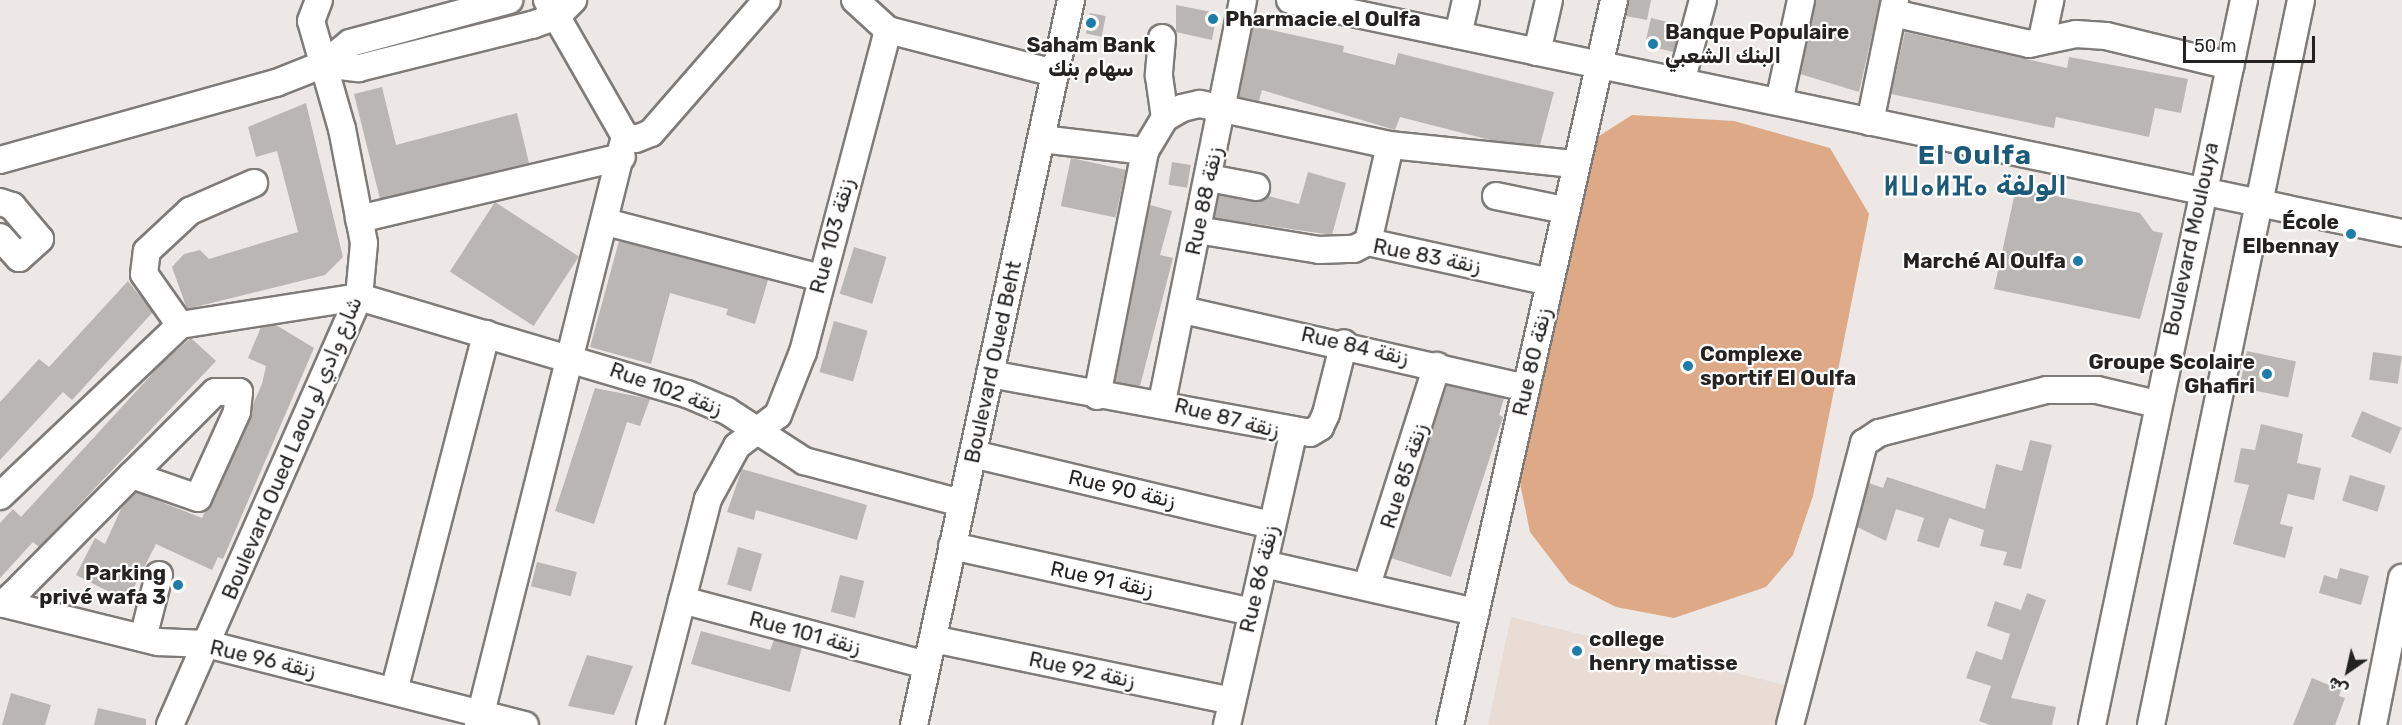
<!DOCTYPE html>
<meta charset="utf-8">
<style>
body{margin:0}
#map{position:relative;width:2402px;height:725px;overflow:hidden;background:#ede8e5;font-family:Rubik,Cairo,"Noto Sans Tifinagh",sans-serif}
div>[style]{position:absolute}
[style*='--x']{left:calc(var(--x)*1px);top:calc(var(--y)*1px);width:calc(var(--w)*1px);rotate:calc(var(--a)*1deg)}
.built>*{inset:0;background:#e8dcd4}
.green>*{inset:0;background:#dea986}
.building>*{inset:0;background:#bab6b3;transform-origin:0 0}
.roads{filter:drop-shadow(2px 0 #7f7b78) drop-shadow(-2px 0 #7f7b78) drop-shadow(0 2px #7f7b78) drop-shadow(0 -2px #7f7b78)}
.minor>*{height:26px;margin:-13px;padding:0 13px;transform-origin:13px;border-radius:13px;background:#fff}
.dots>*{width:16px;height:16px;translate:-50% -50%;box-sizing:border-box;border:3px solid #fff;border-radius:50%}
span{translate:-50% -50%;white-space:nowrap;text-align:center;line-height:1.15;-webkit-text-stroke:4.5px #fff;paint-order:stroke}
.poi-label{font-size:21px;color:#252322;font-weight:700}
.left{translate:0 -50%;text-align:left}
.right{translate:-100% -50%;text-align:right}
.street-label{font-size:21px;color:#252322}
.district-label{font-size:27px;color:#1c5a79;font-weight:700;letter-spacing:1.5px}
.north{position:absolute;left:2318px;top:641px;width:60px;height:60px;-webkit-text-stroke:4px #fff;paint-order:stroke;rotate:214deg;font-size:16px;font-weight:700;line-height:24px;text-align:center;color:#252322}
.north::after{content:'';display:block;margin:auto;width:21px;height:27px;background:#252322;clip-path:polygon(50% 0,100% 100%,50% 72%,0 100%)}
.scale{position:absolute;left:2183px;top:36px;width:132px;height:27px;box-sizing:border-box;border:3px solid #252322;border-top:0;padding-left:8px;font-size:18px;line-height:21px;white-space:nowrap;color:#252322;-webkit-text-stroke:4px #fff;paint-order:stroke}
</style>
<div id="map">
<div class="built">
<div style="clip-path:polygon(1511px 617px,1789px 686px,1778px 725px,1488px 725px)"></div>
</div>
<div class="green">
<div style="clip-path:polygon(1632px 115px,1734px 121px,1830px 148px,1869px 214px,1813px 496px,1793px 555px,1766px 587px,1674px 618px,1616px 607px,1569px 583px,1530px 532px,1519px 478px,1576px 164px,1596px 138px)"></div>
</div>
<div class="building">
<div style="clip-path:polygon(1629px 0,1651px 0,1647px 20px,1626px 16px)"></div>
<div style="clip-path:polygon(1816px 0,1880px 0,1859px 92px,1800px 74px)"></div>
<div style="clip-path:polygon(1176px 5px,1217px 13px,1212px 40px,1176px 32px)"></div>
<div style="left:1090px;top:13px;width:16px;height:21px;rotate:11deg"></div>
<div style="left:1651px;top:18px;width:31px;height:28px;rotate:13deg"></div>
<div style="clip-path:polygon(1253px 26px,1344px 46px,1343px 52px,1395px 65px,1398px 53px,1554px 92px,1540px 145px,1494px 141px,1400px 117px,1395px 130px,1262px 90px,1259px 101px,1239px 97px)"></div>
<div style="clip-path:polygon(1905px 32px,2067px 68px,2069px 57px,2188px 79px,2181px 113px,2155px 108px,2149px 137px,2056px 117px,2054px 128px,1891px 94px)"></div>
<div style="clip-path:polygon(382px 87px,396px 145px,517px 113px,529px 163px,380px 199px,354px 94px)"></div>
<div style="clip-path:polygon(306px 103px,343px 257px,325px 275px,187px 309px,172px 267px,184px 254px,200px 250px,209px 259px,298px 232px,277px 151px,256px 157px,248px 127px)"></div>
<div style="left:1071px;top:158px;width:56px;height:49px;rotate:12deg"></div>
<div style="left:1172px;top:162px;width:19px;height:23px;rotate:9deg"></div>
<div style="clip-path:polygon(1308px 172px,1346px 183px,1332px 235px,1214px 218px,1219px 195px,1254px 202px,1268px 196px,1299px 204px)"></div>
<div style="clip-path:polygon(2016px 188px,2140px 213px,2153px 231px,2163px 233px,2140px 319px,1994px 289px)"></div>
<div style="left:495px;top:202px;width:100px;height:83px;rotate:33deg"></div>
<div style="clip-path:polygon(1150px 205px,1172px 211px,1160px 255px,1173px 258px,1140px 386px,1115px 382px)"></div>
<div style="clip-path:polygon(619px 241px,768px 280px,755px 324px,726px 315px,728px 309px,670px 293px,651px 364px,590px 347px)"></div>
<div style="left:854px;top:247px;width:34px;height:49px;rotate:17deg"></div>
<div style="clip-path:polygon(128px 281px,153px 312px,72px 400px,63px 392px,0 460px,0 402px,39px 359px,49px 367px)"></div>
<div style="left:834px;top:321px;width:35px;height:53px;rotate:16deg"></div>
<div style="clip-path:polygon(276px 325px,314px 348px,223px 559px,218px 557px,212px 570px,156px 544px,127px 601px,76px 575px,95px 538px,105px 544px,122px 507px,136px 492px,202px 518px,262px 384px,266px 366px,248px 358px,261px 327px)"></div>
<div style="clip-path:polygon(191px 338px,216px 361px,39px 547px,33px 542px,0 578px,0 523px,13px 509px,21px 517px,163px 362px)"></div>
<div style="left:2247px;top:351px;width:50px;height:37px;rotate:12deg"></div>
<div style="left:2373px;top:352px;width:29px;height:28px;rotate:8deg"></div>
<div style="clip-path:polygon(1447px 385px,1504px 398px,1499px 415px,1503px 417px,1451px 577px,1391px 558px)"></div>
<div style="clip-path:polygon(595px 388px,650px 399px,640px 426px,627px 422px,594px 524px,555px 511px)"></div>
<div style="left:2362px;top:411px;width:43px;height:28px;rotate:23deg"></div>
<div style="clip-path:polygon(2261px 424px,2303px 434px,2297px 463px,2321px 468px,2314px 500px,2288px 494px,2280px 524px,2293px 527px,2285px 558px,2233px 544px,2249px 485px,2234px 482px,2241px 448px,2255px 450px)"></div>
<div style="clip-path:polygon(2030px 440px,2052px 445px,2021px 569px,2003px 565px,2007px 552px,1980px 546px,1984px 530px,1949px 518px,1939px 548px,1917px 541px,1924px 518px,1896px 509px,1886px 541px,1857px 527px,1869px 483px,1883px 488px,1887px 477px,1985px 509px,1996px 464px,2022px 471px)"></div>
<div style="clip-path:polygon(742px 469px,867px 505px,857px 540px,756px 510px,754px 520px,727px 512px)"></div>
<div style="left:2350px;top:475px;width:37px;height:27px;rotate:17deg"></div>
<div style="left:738px;top:547px;width:25px;height:39px;rotate:16deg"></div>
<div style="left:537px;top:562px;width:41px;height:25px;rotate:14deg"></div>
<div style="clip-path:polygon(2340px 568px,2369px 576px,2361px 605px,2319px 593px,2324px 575px,2337px 579px)"></div>
<div style="left:840px;top:575px;width:25px;height:38px;rotate:14deg"></div>
<div style="clip-path:polygon(2027px 593px,2046px 600px,2011px 698px,2056px 707px,2052px 725px,1990px 725px,1979px 721px,1991px 686px,1966px 678px,1976px 651px,2002px 660px,2010px 634px,1987px 626px,1995px 601px,2021px 610px)"></div>
<div style="clip-path:polygon(701px 631px,770px 650px,774px 640px,802px 647px,790px 692px,691px 664px)"></div>
<div style="clip-path:polygon(587px 655px,633px 666px,614px 715px,568px 706px)"></div>
<div style="clip-path:polygon(2312px 678px,2341px 690px,2339px 696px,2345px 698px,2335px 725px,2293px 725px)"></div>
<div style="clip-path:polygon(11px 693px,51px 705px,45px 725px,2px 725px)"></div>
<div style="clip-path:polygon(98px 708px,146px 719px,146px 725px,94px 725px)"></div>
</div>
<div class="roads">
<div class="minor">
<div style="--x:547;--y:0;--w:157;--a:60.2"></div>
<div style="--x:625;--y:136;--w:11;--a:15"></div>
<div style="--x:636;--y:139;--w:16;--a:-22"></div>
<div style="--x:651;--y:133;--w:176;--a:-48.9"></div>
<div style="--x:855;--y:0;--w:45;--a:42.3"></div>
<div style="--x:888;--y:30;--w:171;--a:14.5"></div>
<div style="--x:1290;--y:0;--w:1136;--a:11.83"></div>
<div style="--x:1893;--y:13;--w:139;--a:12.8"></div>
<div style="--x:2029;--y:44;--w:48;--a:-12"></div>
<div style="--x:2076;--y:34;--w:30;--a:4"></div>
<div style="--x:2106;--y:36;--w:128;--a:13.6"></div>
<div style="--x:1458;--y:35;--w:36;--a:-77"></div>
<div style="--x:1162;--y:38;--w:38;--a:95"></div>
<div style="--x:1159;--y:76;--w:42;--a:81.9"></div>
<div style="--x:2042;--y:39;--w:40;--a:-78"></div>
<div style="--x:1537;--y:52;--w:53;--a:-77"></div>
<div style="--x:324;--y:64;--w:35;--a:7"></div>
<div style="--x:359;--y:68;--w:178;--a:-14"></div>
<div style="--x:532;--y:25;--w:27;--a:-20"></div>
<div style="--x:557;--y:16;--w:23;--a:-45"></div>
<div style="--x:1681;--y:82;--w:85;--a:-75"></div>
<div style="--x:1779;--y:102;--w:104;--a:-77.8"></div>
<div style="--x:1870;--y:122;--w:125;--a:-78.4"></div>
<div style="--x:1041;--y:139;--w:105;--a:6.6"></div>
<div style="--x:0;--y:160;--w:287;--a:-15.6"></div>
<div style="--x:276;--y:83;--w:52;--a:-21.6"></div>
<div style="--x:324;--y:64;--w:33;--a:-39"></div>
<div style="--x:350;--y:43;--w:165;--a:-15.1"></div>
<div style="--x:1209;--y:178;--w:48;--a:10.8"></div>
<div style="--x:1496;--y:196;--w:69;--a:11.6"></div>
<div style="--x:0;--y:202;--w:13;--a:18"></div>
<div style="--x:12;--y:206;--w:43;--a:49.7"></div>
<div style="--x:40;--y:239;--w:28;--a:138"></div>
<div style="--x:19;--y:258;--w:28;--a:-132"></div>
<div style="--x:359;--y:219;--w:270;--a:-13.3"></div>
<div style="--x:606;--y:222;--w:222;--a:14.6"></div>
<div style="--x:1197;--y:230;--w:124;--a:9.3"></div>
<div style="--x:1319;--y:250;--w:35;--a:-2"></div>
<div style="--x:1354;--y:249;--w:16;--a:-27"></div>
<div style="--x:1368;--y:242;--w:186;--a:12.4"></div>
<div style="--x:1368;--y:242;--w:99;--a:-77.2"></div>
<div style="--x:1183;--y:310;--w:352;--a:12.8"></div>
<div style="--x:180;--y:325;--w:62;--a:-125.2"></div>
<div style="--x:144;--y:274;--w:23;--a:-83"></div>
<div style="--x:147;--y:251;--w:59;--a:-42.9"></div>
<div style="--x:190;--y:211;--w:70;--a:-23.6"></div>
<div style="--x:990;--y:374;--w:325;--a:10.4"></div>
<div style="--x:1310;--y:433;--w:12;--a:-31"></div>
<div style="--x:1320;--y:427;--w:14;--a:-65"></div>
<div style="--x:1326;--y:414;--w:73;--a:-75.8"></div>
<div style="--x:1097;--y:396;--w:250;--a:-78.9"></div>
<div style="--x:1145;--y:151;--w:39;--a:-59"></div>
<div style="--x:1165;--y:118;--w:20;--a:-30"></div>
<div style="--x:1182;--y:108;--w:18;--a:-13"></div>
<div style="--x:1200;--y:104;--w:194;--a:12.2"></div>
<div style="--x:1390;--y:145;--w:186;--a:5.9"></div>
<div style="--x:1162;--y:402;--w:410;--a:-78.6"></div>
<div style="--x:973;--y:454;--w:307;--a:13.4"></div>
<div style="--x:0;--y:496;--w:248;--a:-43.5"></div>
<div style="--x:180;--y:325;--w:181;--a:-8.9"></div>
<div style="--x:359;--y:297;--w:342;--a:16.5"></div>
<div style="--x:687;--y:394;--w:43;--a:23"></div>
<div style="--x:727;--y:411;--w:92;--a:33"></div>
<div style="--x:804;--y:461;--w:163;--a:15"></div>
<div style="--x:952;--y:546;--w:306;--a:12.4"></div>
<div style="--x:1264;--y:564;--w:217;--a:12.8"></div>
<div style="--x:1367;--y:585;--w:230;--a:-72.3"></div>
<div style="--x:682;--y:600;--w:253;--a:14.9"></div>
<div style="--x:0;--y:603;--w:163;--a:13.9"></div>
<div style="--x:158;--y:642;--w:49;--a:2.3"></div>
<div style="--x:207;--y:644;--w:328;--a:14.3"></div>
<div style="--x:3;--y:604;--w:25;--a:-43"></div>
<div style="--x:21;--y:587;--w:158;--a:-45.3"></div>
<div style="--x:132;--y:475;--w:117;--a:-45"></div>
<div style="--x:215;--y:392;--w:24;--a:0"></div>
<div style="--x:239;--y:392;--w:20;--a:96"></div>
<div style="--x:237;--y:412;--w:94;--a:114.4"></div>
<div style="--x:198;--y:498;--w:70;--a:-160.8"></div>
<div style="--x:143;--y:638;--w:65;--a:-75.7"></div>
<div style="--x:933;--y:639;--w:305;--a:11.7"></div>
<div style="--x:394;--y:691;--w:369;--a:-75.5"></div>
<div style="--x:170;--y:725;--w:468;--a:-66.2"></div>
<div style="--x:359;--y:297;--w:54;--a:-84.7"></div>
<div style="--x:364;--y:243;--w:116;--a:-100.9"></div>
<div style="--x:342;--y:129;--w:112;--a:-106"></div>
<div style="--x:311;--y:21;--w:22;--a:-69"></div>
<div style="--x:478;--y:725;--w:607;--a:-75.99"></div>
<div style="--x:650;--y:725;--w:233;--a:-75.6"></div>
<div style="--x:708;--y:499;--w:60;--a:-61.3"></div>
<div style="--x:737;--y:446;--w:51;--a:-37.1"></div>
<div style="--x:778;--y:415;--w:68;--a:-68.4"></div>
<div style="--x:803;--y:352;--w:333;--a:-75.2"></div>
<div style="--x:914;--y:725;--w:742;--a:-77.78"></div>
<div style="--x:1227;--y:725;--w:298;--a:-77.2"></div>
<div style="--x:1450;--y:725;--w:743;--a:-77.25"></div>
<div style="--x:1790;--y:725;--w:292;--a:-75.3"></div>
<div style="--x:1864;--y:443;--w:18;--a:-34"></div>
<div style="--x:1879;--y:433;--w:173;--a:-14.4"></div>
<div style="--x:2047;--y:390;--w:50;--a:0"></div>
<div style="--x:2097;--y:390;--w:62;--a:13.1"></div>
<div style="--x:2092;--y:725;--w:741;--a:-78.16"></div>
<div style="--x:2151;--y:725;--w:740;--a:-78.31"></div>
<div style="--x:2373;--y:725;--w:150;--a:-78.8"></div>
</div>
</div>
<div class="dots">
<div style="left:1213px;top:19px;background:#1d7ca9"></div>
<div style="left:1091px;top:23px;background:#1d7ca9"></div>
<div style="left:1653px;top:44px;background:#1d7ca9"></div>
<div style="left:2351px;top:234px;background:#1d7ca9"></div>
<div style="left:2078px;top:261px;background:#1d7ca9"></div>
<div style="left:1688px;top:366px;background:#1d7ca9"></div>
<div style="left:2267px;top:374px;background:#1d7ca9"></div>
<div style="left:178px;top:585px;background:#1d7ca9"></div>
<div style="left:1577px;top:651px;background:#1d7ca9"></div>
</div>
<div class="poi-label">
<span class="left" style="left:1225px;top:19px">Pharmacie el Oulfa</span>
<span class="left" style="left:1665px;top:44px">Banque Populaire<br>البنك الشعبي</span>
<span style="left:1091px;top:57px">Saham Bank<br>سهام بنك</span>
<span class="right" style="left:2339px;top:234px">École<br>Elbennay</span>
<span class="right" style="left:2066px;top:261px">Marché Al Oulfa</span>
<span class="left" style="left:1700px;top:366px">Complexe<br>sportif El Oulfa</span>
<span class="right" style="left:2255px;top:374px">Groupe Scolaire<br>Ghafiri</span>
<span class="right" style="left:166px;top:585px">Parking<br>privé wafa 3</span>
<span class="left" style="left:1589px;top:651px">college<br>henry matisse</span>
</div>
<div class="street-label">
<span style="left:1204px;top:201px;rotate:-78deg">Rue 88 زنقة</span>
<span style="left:832px;top:236px;rotate:-75deg">Rue 103 زنقة</span>
<span style="left:2191px;top:239px;rotate:-78deg">Boulevard Moulouya</span>
<span style="left:1427px;top:256px;rotate:11deg">Rue 83 زنقة</span>
<span style="left:1355px;top:346px;rotate:13deg">Rue 84 زنقة</span>
<span style="left:993px;top:362px;rotate:-78deg">Boulevard Oued Beht</span>
<span style="left:1532px;top:362px;rotate:-77deg">Rue 80 زنقة</span>
<span style="left:666px;top:389px;rotate:20deg">Rue 102 زنقة</span>
<span style="left:1227px;top:418px;rotate:14deg">Rue 87 زنقة</span>
<span style="left:292px;top:448px;rotate:-67deg">Boulevard Oued Laou شارع وادي لو</span>
<span style="left:1404px;top:476px;rotate:-72deg">Rue 85 زنقة</span>
<span style="left:1122px;top:489px;rotate:13deg">Rue 90 زنقة</span>
<span style="left:1102px;top:579px;rotate:12deg">Rue 91 زنقة</span>
<span style="left:1259px;top:579px;rotate:-77deg">Rue 86 زنقة</span>
<span style="left:805px;top:633px;rotate:15deg">Rue 101 زنقة</span>
<span style="left:263px;top:659px;rotate:13deg">Rue 96 زنقة</span>
<span style="left:1082px;top:670px;rotate:12deg">Rue 92 زنقة</span>
</div>
<div class="district-label">
<span style="left:1975px;top:171px">El Oulfa<br>ⵍⵡⴰⵍⴼⴰ الولفة</span>
</div>
<div class="north">ش</div>
<div class="scale">50 m</div>
</div>
